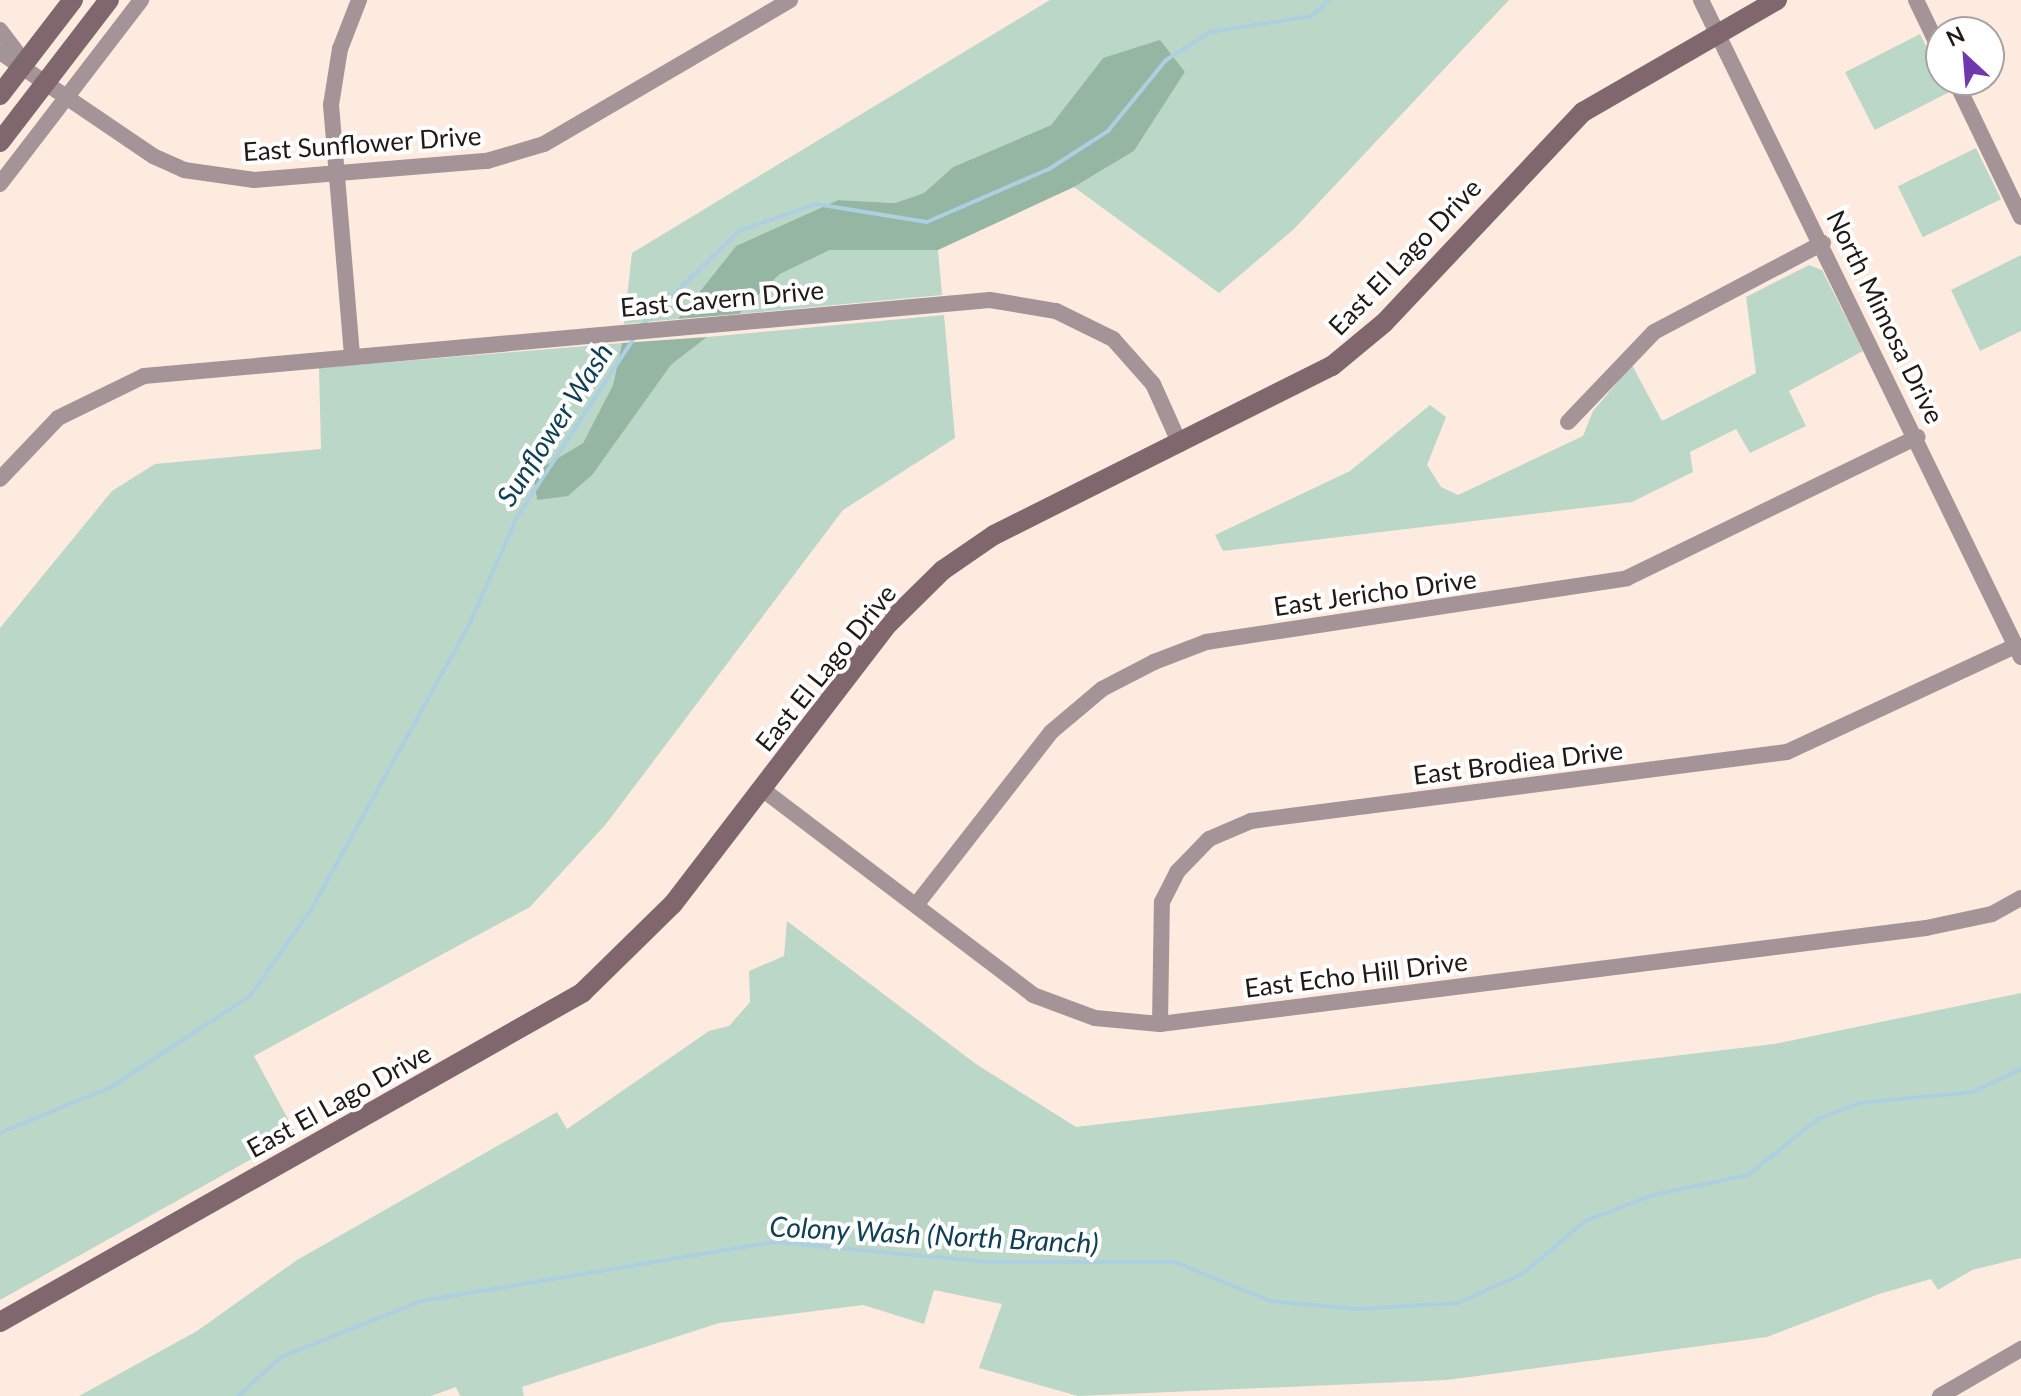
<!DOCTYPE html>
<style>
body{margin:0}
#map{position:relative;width:2021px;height:1396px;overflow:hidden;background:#feebdf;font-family:Lato,sans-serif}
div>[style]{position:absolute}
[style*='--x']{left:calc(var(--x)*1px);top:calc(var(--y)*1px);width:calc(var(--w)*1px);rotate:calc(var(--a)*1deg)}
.green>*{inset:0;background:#bbd7c7;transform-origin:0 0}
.forest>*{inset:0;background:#95b6a3}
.stream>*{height:4px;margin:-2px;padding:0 2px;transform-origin:2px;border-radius:2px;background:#acd0e1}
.street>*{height:16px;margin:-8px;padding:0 8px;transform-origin:8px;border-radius:8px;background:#a49397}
.secondary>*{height:20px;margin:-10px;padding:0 10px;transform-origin:10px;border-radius:10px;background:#7f676d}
span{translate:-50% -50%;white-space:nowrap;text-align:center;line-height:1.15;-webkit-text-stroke:8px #fff;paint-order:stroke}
.street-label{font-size:26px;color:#201915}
.water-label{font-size:28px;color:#0f4154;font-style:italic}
.north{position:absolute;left:1925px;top:16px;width:80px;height:80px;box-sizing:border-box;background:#fff;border:2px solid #a6a3a1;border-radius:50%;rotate:334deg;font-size:22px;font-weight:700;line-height:32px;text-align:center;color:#201915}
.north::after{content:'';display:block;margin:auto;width:28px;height:36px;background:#7038af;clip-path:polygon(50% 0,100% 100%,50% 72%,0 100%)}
</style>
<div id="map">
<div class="green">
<div style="clip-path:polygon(1050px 0,1509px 0,1293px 230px,1219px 293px,1074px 187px,1134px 151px,1185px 72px,1103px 58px,1051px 125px,953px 167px,924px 193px,895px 203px,838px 200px,736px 246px,678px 319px,624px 324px,632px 253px)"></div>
<div style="left:1920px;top:34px;width:65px;height:84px;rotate:63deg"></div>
<div style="left:1976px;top:148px;width:57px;height:87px;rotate:64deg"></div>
<div style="clip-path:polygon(830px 250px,938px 250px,942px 295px,739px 314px,780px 274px)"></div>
<div style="clip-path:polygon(2021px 255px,2021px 331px,1980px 351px,1951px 290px)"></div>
<div style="clip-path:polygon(1809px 265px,1822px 270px,1863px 351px,1789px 391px,1806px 426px,1750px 453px,1736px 429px,1690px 452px,1693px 472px,1632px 502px,1223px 551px,1215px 535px,1350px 471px,1430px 405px,1446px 417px,1427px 465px,1441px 487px,1458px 495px,1583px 436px,1593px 411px,1632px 365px,1662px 421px,1756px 373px,1746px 297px)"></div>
<div style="clip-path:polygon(944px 315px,955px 438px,843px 510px,606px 824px,530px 907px,254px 1056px,296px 1134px,0 1300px,0 628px,112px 491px,155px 464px,321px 449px,319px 368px,622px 343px,613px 385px,583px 443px,533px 473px,537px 500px,593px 474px,671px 365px,707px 337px)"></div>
<div style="clip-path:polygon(787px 921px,976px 1064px,1076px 1127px,1774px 1044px,2021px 993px,2021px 1258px,1972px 1270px,1938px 1290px,1931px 1279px,1879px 1294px,1767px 1337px,1447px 1380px,1078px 1396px,979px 1368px,1002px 1304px,934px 1290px,924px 1324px,863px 1305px,719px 1323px,522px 1387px,524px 1396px,460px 1396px,456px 1387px,431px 1396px,79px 1396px,197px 1331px,297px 1260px,557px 1112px,567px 1129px,709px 1031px,729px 1026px,750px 1002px,749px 971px,784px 956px)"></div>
</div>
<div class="forest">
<div style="clip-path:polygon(1160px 40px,1185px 72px,1134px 151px,1074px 187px,938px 250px,830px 250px,780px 274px,739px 314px,678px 319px,736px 246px,838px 200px,895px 203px,924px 193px,953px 167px,1051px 125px,1103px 58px)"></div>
<div style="clip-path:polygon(707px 337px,671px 365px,593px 474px,568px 496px,537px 500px,533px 473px,583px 443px,613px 385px,622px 343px)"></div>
</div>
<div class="stream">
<div style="--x:640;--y:327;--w:138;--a:-44.1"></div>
<div style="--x:739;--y:231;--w:82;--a:-19.3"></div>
<div style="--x:816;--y:204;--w:112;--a:9.2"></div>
<div style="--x:927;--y:222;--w:133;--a:-23.5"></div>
<div style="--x:1049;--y:169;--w:70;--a:-32.8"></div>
<div style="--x:1108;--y:131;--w:92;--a:-50.8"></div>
<div style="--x:1166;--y:60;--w:52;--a:-32.5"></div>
<div style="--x:1210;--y:32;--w:103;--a:-8.9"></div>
<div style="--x:1312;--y:16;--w:23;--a:-43"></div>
<div style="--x:0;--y:1133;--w:120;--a:-22.5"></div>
<div style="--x:111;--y:1087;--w:166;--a:-33.2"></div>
<div style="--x:250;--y:996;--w:105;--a:-54.7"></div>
<div style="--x:311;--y:910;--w:326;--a:-61"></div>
<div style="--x:469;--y:625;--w:118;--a:-66"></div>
<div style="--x:517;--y:517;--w:214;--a:-56.8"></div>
<div style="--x:238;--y:1396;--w:58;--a:-42.2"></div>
<div style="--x:281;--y:1357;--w:151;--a:-21.8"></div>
<div style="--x:421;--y:1301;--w:359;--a:-9.5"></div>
<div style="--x:775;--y:1242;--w:213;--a:5.4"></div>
<div style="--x:987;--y:1262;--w:188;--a:0"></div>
<div style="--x:1175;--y:1262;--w:103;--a:22.3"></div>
<div style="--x:1270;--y:1301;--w:88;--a:5.2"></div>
<div style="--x:1358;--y:1309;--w:100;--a:-3.4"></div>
<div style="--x:1458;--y:1303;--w:72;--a:-24.4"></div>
<div style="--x:1524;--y:1273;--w:80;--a:-40.4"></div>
<div style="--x:1585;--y:1221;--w:73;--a:-20.9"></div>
<div style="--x:1653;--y:1195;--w:97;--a:-11.9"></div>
<div style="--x:1748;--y:1175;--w:90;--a:-38.7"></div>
<div style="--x:1818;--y:1119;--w:44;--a:-21.3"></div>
<div style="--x:1859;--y:1103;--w:115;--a:-5.5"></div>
<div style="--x:1973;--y:1092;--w:53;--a:-25.6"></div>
</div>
<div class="street">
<div style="--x:1701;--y:0;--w:731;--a:64.03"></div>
<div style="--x:1916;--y:0;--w:58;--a:64.3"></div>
<div style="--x:0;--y:30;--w:41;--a:52.9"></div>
<div style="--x:0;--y:52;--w:185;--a:34.2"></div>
<div style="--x:153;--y:156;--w:34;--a:24"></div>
<div style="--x:184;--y:170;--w:71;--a:8.1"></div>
<div style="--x:254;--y:180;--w:234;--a:-4.7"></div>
<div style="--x:487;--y:161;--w:59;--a:-16.6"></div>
<div style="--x:544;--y:144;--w:285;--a:-30.3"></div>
<div style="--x:1955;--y:80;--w:152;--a:64.3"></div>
<div style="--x:0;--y:184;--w:232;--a:-52.5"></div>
<div style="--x:352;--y:355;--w:251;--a:-94.8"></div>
<div style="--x:331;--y:105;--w:57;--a:-80.9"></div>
<div style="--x:340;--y:49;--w:53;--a:-68.8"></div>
<div style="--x:1568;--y:422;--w:124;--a:-46.3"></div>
<div style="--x:1654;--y:332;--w:191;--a:-27.8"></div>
<div style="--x:0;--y:479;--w:84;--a:-46.4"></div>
<div style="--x:58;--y:418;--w:96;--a:-26"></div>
<div style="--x:144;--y:376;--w:849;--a:-5.13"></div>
<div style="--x:990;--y:300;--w:67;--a:9.5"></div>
<div style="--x:1056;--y:311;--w:64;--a:26.2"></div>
<div style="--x:1113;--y:339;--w:60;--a:48.4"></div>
<div style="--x:1153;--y:384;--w:66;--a:65.8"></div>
<div style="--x:762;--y:789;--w:340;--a:37.2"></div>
<div style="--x:1033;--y:995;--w:66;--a:20.4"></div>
<div style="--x:1095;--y:1018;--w:65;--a:5.3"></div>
<div style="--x:1160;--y:1024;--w:772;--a:-7.14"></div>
<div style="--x:1926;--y:928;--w:67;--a:-12"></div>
<div style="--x:1992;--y:914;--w:33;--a:-29"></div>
<div style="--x:916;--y:905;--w:219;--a:-52"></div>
<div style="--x:1051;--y:732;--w:67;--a:-40.1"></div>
<div style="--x:1102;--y:689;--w:59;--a:-27.4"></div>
<div style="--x:1154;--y:662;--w:56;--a:-21"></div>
<div style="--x:1206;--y:642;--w:426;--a:-8.6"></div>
<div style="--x:1627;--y:578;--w:323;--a:-25.9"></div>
<div style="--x:1160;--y:1024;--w:122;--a:-89.1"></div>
<div style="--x:1162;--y:902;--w:34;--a:-63"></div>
<div style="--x:1177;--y:872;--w:46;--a:-45.9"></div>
<div style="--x:1209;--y:839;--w:46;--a:-23.2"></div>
<div style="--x:1251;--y:821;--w:540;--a:-7.34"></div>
<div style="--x:1787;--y:752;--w:251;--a:-24.9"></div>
<div style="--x:1940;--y:1396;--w:94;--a:-30.1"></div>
</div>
<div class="secondary">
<div style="--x:0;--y:95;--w:120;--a:-52.5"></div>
<div style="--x:0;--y:142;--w:179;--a:-52.5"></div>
<div style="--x:0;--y:1322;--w:669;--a:-29.48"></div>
<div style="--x:582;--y:993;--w:127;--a:-44.4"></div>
<div style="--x:673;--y:904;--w:354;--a:-52.5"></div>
<div style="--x:889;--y:623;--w:76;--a:-44.5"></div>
<div style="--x:943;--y:570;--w:62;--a:-34.5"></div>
<div style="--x:994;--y:535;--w:378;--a:-26.6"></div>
<div style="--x:1332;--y:366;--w:67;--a:-39.6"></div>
<div style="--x:1384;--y:323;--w:290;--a:-46.7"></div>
<div style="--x:1583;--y:112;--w:224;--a:-30"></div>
</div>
<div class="street-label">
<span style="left:362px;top:144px;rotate:-4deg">East Sunflower Drive</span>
<span style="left:1405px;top:257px;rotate:-46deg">East El Lago Drive</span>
<span style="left:722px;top:299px;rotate:-5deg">East Cavern Drive</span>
<span style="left:1885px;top:317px;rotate:64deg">North Mimosa Drive</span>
<span style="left:1375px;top:593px;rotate:-8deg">East Jericho Drive</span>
<span style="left:826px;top:668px;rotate:-51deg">East El Lago Drive</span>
<span style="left:1518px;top:763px;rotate:-7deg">East Brodiea Drive</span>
<span style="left:1356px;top:975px;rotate:-7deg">East Echo Hill Drive</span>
<span style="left:339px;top:1101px;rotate:-29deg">East El Lago Drive</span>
</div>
<div class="water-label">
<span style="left:554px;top:424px;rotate:-57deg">Sunflower Wash</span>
<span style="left:934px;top:1234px;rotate:3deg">Colony Wash (North Branch)</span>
</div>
<div class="north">N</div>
</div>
